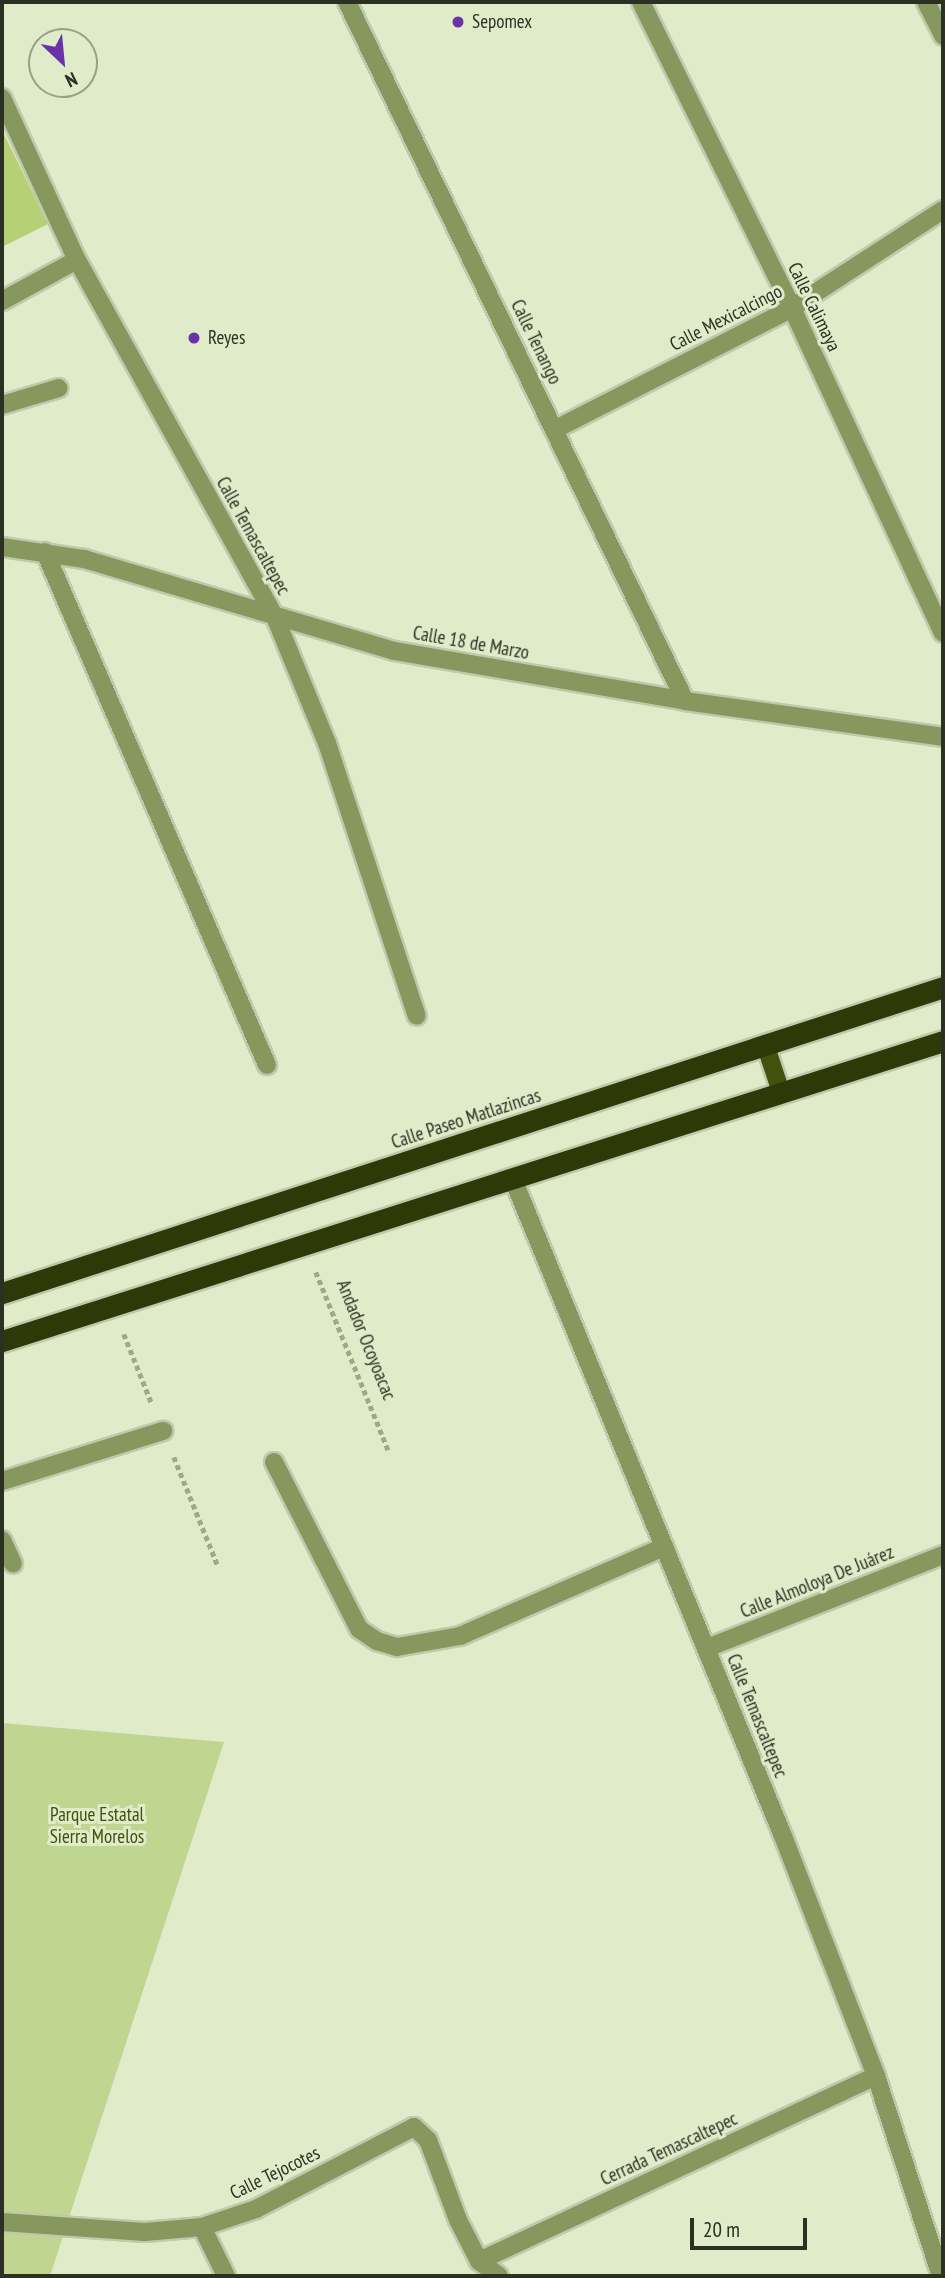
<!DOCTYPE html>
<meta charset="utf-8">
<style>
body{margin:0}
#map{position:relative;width:945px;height:2278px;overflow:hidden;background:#e0ebca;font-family:"PT Sans Narrow",sans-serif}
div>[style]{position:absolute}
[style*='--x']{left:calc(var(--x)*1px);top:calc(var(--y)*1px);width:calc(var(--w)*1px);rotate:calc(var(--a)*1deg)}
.green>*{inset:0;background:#c0d58f}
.building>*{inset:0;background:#b6d175}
.path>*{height:4.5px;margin-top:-2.25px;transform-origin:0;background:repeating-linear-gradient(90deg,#9fa78d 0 5px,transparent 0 8.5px)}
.roads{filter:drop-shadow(2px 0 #c0c9ac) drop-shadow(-2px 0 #c0c9ac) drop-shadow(0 2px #c0c9ac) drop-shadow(0 -2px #c0c9ac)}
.minor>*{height:18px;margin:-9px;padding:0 9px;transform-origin:9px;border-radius:9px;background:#87985f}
.major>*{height:18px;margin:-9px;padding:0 9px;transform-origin:9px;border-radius:9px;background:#42520d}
.highway>*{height:21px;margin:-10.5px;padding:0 10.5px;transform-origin:10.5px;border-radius:10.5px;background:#2d3906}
.dots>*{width:19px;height:19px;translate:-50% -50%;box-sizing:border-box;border:4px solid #e0ebca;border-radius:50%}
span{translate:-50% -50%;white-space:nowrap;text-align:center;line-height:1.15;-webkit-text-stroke:6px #e0ebca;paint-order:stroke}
.poi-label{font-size:19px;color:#2c3023}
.left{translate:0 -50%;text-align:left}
.street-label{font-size:19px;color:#2c3023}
.park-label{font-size:19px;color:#3f4f0b}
.frame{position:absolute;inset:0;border:4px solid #2c3023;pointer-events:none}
.north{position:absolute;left:28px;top:28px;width:70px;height:70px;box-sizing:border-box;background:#e0ebca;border:2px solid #98a087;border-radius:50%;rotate:154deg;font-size:19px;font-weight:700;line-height:28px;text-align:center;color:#2c3023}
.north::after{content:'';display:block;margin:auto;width:24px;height:32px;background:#6c31a7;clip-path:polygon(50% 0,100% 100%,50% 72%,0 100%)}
.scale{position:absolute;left:690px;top:2218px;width:117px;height:32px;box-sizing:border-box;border:4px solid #2c3023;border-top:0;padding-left:9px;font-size:21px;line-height:24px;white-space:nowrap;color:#2c3023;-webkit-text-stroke:5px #e0ebca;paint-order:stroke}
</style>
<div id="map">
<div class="green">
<div style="clip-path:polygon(2px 1723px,224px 1742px,50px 2276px,2px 2276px)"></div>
</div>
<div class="building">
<div style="clip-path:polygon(2px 130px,48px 224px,2px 247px)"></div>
</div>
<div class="path">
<div style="--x:316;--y:1272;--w:194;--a:67.9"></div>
<div style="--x:124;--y:1334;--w:75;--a:68.2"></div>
<div style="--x:174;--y:1457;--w:118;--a:68"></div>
</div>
<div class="roads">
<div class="minor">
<div style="--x:347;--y:2;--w:776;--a:64.19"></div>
<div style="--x:641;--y:2;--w:341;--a:63.7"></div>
<div style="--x:792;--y:308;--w:358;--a:65.1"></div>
<div style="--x:926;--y:2;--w:38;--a:63"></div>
<div style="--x:2;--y:98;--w:179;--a:65.2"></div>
<div style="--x:77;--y:260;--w:408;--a:61"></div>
<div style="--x:275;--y:617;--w:136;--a:67.6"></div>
<div style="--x:327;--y:743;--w:287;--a:71.8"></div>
<div style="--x:2;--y:301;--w:85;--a:-28.7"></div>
<div style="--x:2;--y:405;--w:59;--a:-16.6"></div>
<div style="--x:556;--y:429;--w:265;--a:-27.1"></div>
<div style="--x:792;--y:308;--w:180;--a:-33"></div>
<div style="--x:2;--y:547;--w:83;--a:8.3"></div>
<div style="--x:84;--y:559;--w:323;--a:16.5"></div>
<div style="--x:394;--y:651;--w:295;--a:9.7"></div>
<div style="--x:685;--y:701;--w:260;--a:7.9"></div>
<div style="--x:45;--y:552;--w:559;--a:66.6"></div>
<div style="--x:513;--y:1179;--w:710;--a:67.66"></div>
<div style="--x:783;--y:1836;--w:257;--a:68.8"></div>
<div style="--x:876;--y:2076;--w:210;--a:72"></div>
<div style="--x:274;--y:1462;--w:187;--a:63"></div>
<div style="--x:359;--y:1629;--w:22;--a:34"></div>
<div style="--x:377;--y:1641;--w:21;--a:17"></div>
<div style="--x:397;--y:1647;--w:64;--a:-9.9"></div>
<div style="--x:460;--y:1636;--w:223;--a:-23.6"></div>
<div style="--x:2;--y:1481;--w:169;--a:-17.3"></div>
<div style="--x:2;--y:1540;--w:26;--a:65"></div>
<div style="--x:707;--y:1648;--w:254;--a:-21.5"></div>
<div style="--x:2;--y:2222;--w:143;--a:4"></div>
<div style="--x:145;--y:2232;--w:57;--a:-5"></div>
<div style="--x:202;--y:2227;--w:57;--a:-18.4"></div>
<div style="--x:256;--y:2209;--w:178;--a:-27.4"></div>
<div style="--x:414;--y:2127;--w:19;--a:43"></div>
<div style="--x:428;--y:2140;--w:85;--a:69.4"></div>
<div style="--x:458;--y:2220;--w:46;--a:62.9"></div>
<div style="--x:479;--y:2261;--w:25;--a:37"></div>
<div style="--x:202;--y:2227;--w:55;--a:63.9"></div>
<div style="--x:479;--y:2261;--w:438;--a:-25"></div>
</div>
<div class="major">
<div style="--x:765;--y:1044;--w:51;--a:71.6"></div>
</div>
<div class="highway">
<div style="--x:2;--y:1293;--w:990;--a:-18.01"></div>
<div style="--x:2;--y:1341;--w:988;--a:-17.68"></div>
</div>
</div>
<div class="dots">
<div style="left:458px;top:22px;background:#6c31a7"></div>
<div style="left:194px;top:338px;background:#6c31a7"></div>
</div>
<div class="poi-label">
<span class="left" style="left:472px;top:22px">Sepomex</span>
<span class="left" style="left:208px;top:338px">Reyes</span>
</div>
<div class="street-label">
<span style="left:814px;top:307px;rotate:64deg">Calle Calimaya</span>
<span style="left:726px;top:318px;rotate:-27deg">Calle Mexicalcingo</span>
<span style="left:536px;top:342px;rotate:64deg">Calle Tenango</span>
<span style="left:253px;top:536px;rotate:61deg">Calle Temascaltepec</span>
<span style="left:471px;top:643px;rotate:10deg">Calle 18 de Marzo</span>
<span style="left:466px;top:1119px;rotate:-18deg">Calle Paseo Matlazincas</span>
<span style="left:366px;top:1340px;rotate:68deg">Andador Ocoyoacac</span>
<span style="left:817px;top:1582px;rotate:-22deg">Calle Almoloya De Juárez</span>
<span style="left:757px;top:1716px;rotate:68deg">Calle Temascaltepec</span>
<span style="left:669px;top:2149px;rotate:-25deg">Cerrada Temascaltepec</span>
<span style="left:275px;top:2173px;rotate:-26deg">Calle Tejocotes</span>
</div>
<div class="park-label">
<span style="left:97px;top:1826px">Parque Estatal<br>Sierra Morelos</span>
</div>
<div class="frame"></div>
<div class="north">N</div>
<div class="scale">20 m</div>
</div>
